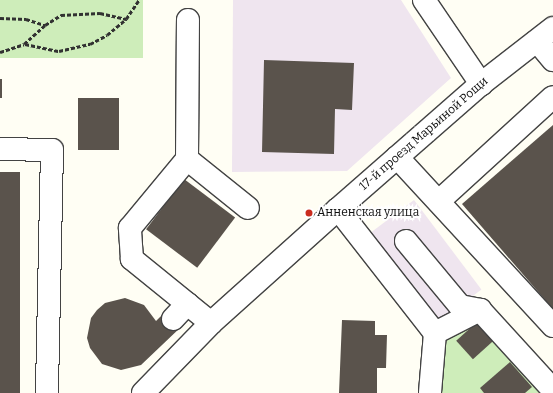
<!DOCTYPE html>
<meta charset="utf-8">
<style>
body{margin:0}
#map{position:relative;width:553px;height:393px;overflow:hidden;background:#fffef4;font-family:Bitter,serif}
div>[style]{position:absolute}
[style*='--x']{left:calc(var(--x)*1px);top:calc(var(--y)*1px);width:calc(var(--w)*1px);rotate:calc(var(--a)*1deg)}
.industrial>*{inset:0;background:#efe5ef;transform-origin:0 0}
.green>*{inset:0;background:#ceedba;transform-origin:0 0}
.building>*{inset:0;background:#5a534c;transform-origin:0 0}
.path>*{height:2.5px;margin-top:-1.25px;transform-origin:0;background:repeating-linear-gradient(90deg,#323232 0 4px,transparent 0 6px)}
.roads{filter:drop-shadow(1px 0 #434343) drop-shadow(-1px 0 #434343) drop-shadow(0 1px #434343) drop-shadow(0 -1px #434343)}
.minor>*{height:22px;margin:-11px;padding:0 11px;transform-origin:11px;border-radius:11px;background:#fff}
.dots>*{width:11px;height:11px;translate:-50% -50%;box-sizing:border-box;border:2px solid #fff;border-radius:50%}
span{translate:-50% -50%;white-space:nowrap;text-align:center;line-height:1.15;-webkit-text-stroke:4px #fff;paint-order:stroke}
.street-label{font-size:12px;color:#101010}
.poi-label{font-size:12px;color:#101010}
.left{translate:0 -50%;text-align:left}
</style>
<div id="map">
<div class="industrial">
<div style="clip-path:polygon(233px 0,401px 0,451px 78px,347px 171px,232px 172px)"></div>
<div style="left:414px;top:200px;width:112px;height:54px;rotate:53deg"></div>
</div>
<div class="green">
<div style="left:0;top:0;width:143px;height:58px"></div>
<div style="clip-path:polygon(479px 317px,545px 393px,435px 393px,439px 336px)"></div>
</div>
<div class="building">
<div style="clip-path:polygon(264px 60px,354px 63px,352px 110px,335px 109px,334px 154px,262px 152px)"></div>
<div style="left:0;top:79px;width:2px;height:19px"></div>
<div style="left:78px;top:98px;width:41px;height:52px"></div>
<div style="clip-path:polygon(553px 125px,553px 309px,462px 204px)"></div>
<div style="left:0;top:172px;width:20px;height:221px"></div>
<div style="left:184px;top:179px;width:64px;height:63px;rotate:37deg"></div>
<div style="clip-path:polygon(125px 298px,144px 305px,156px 321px,165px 312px,182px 326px,141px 365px,121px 370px,102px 364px,90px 348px,87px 338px,91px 318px,97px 310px,105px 303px)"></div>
<div style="clip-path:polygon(342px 320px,375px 321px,375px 335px,387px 335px,386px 368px,377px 368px,377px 393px,339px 393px)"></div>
<div style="left:477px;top:322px;width:25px;height:28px;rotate:48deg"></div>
<div style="clip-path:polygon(510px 362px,532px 387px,525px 393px,484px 393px,480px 388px)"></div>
</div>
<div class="path">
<div style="--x:0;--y:18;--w:26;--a:2"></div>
<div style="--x:26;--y:19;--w:20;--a:18"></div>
<div style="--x:25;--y:44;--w:35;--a:12"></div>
<div style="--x:59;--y:51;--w:32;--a:-13"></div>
<div style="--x:90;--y:44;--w:19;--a:-28"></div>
<div style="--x:107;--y:35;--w:25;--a:-40"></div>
<div style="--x:126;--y:19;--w:23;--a:-56"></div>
<div style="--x:0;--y:52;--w:25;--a:-18"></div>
<div style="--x:24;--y:44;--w:28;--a:-42"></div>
<div style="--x:45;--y:25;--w:19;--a:-32"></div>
<div style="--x:61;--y:15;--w:39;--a:-3"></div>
<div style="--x:100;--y:13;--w:27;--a:13"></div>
</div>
<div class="roads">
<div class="minor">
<div style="--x:424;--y:0;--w:102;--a:55.8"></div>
<div style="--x:537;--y:41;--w:25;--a:50"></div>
<div style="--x:0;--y:149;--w:52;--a:1.1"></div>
<div style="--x:52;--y:150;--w:243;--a:91.2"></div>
<div style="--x:397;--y:157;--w:230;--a:47.3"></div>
<div style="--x:187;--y:159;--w:139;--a:-89.6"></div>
<div style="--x:439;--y:201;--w:154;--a:-42.4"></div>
<div style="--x:338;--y:209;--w:157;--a:52"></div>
<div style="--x:435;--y:333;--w:60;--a:94.8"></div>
<div style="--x:406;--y:241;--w:85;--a:50.3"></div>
<div style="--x:460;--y:306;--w:20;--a:11"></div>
<div style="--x:173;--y:319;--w:21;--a:-47"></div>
<div style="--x:211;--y:323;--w:102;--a:-141"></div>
<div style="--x:132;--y:259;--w:31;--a:-94"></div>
<div style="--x:130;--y:228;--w:89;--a:-50.4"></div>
<div style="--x:187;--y:159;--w:78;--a:38.8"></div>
<div style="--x:435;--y:333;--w:51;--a:-27.1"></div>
<div style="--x:480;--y:310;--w:108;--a:47.6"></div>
<div style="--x:143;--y:393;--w:98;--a:-45.8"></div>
<div style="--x:211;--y:323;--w:171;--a:-41.9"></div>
<div style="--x:338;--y:209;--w:190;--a:-41.2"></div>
<div style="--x:481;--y:84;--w:91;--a:-37.9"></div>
</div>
</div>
<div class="dots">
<div style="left:309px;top:213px;background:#ca2c1e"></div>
</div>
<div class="street-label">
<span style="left:424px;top:134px;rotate:-41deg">17-й проезд Марьиной Рощи</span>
</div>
<div class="poi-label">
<span class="left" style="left:317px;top:213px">Анненская улица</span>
</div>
</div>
